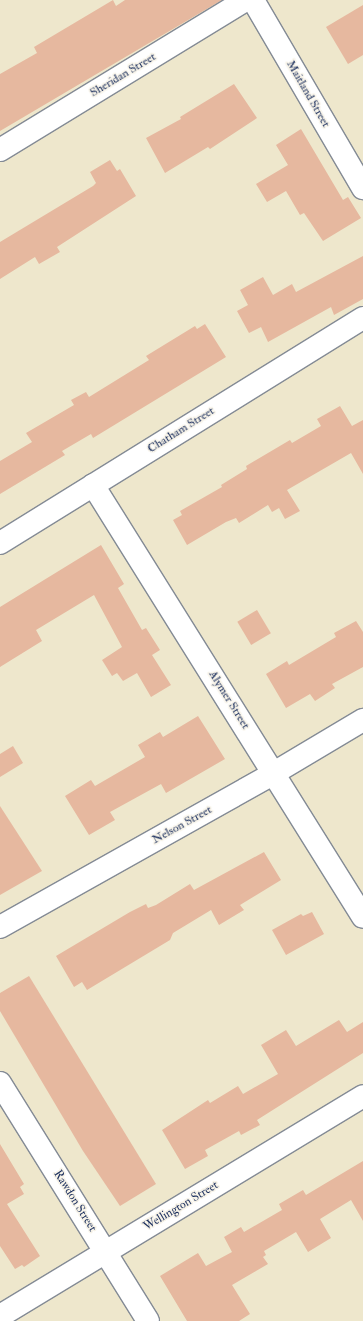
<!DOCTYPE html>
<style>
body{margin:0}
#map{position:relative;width:363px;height:1321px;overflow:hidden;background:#eee7cc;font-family:"IM FELL Double Pica",serif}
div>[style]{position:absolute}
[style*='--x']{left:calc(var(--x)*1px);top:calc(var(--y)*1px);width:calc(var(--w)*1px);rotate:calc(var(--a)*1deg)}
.building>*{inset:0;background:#e6b89f;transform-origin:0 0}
.roads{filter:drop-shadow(1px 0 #848b95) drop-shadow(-1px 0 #848b95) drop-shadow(0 1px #848b95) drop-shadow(0 -1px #848b95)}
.street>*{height:22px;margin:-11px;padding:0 11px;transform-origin:11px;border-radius:11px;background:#fff}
span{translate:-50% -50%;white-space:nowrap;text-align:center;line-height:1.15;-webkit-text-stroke:3px #f7f3e8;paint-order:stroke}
.street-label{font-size:12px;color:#1b2f5e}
</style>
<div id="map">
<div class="building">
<div style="clip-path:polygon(113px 0,116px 6px,125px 0,222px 0,0 131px,0 74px,37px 53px,34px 47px)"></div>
<div style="clip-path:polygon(363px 5px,363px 55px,348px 64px,326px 27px)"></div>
<div style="clip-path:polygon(234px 84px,257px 118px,210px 149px,208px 147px,165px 173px,146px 138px,181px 119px,180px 117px)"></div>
<div style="clip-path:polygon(301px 129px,343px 200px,348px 197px,361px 218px,323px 241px,304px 213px,300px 215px,286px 191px,267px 202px,256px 184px,288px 165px,276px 145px)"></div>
<div style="clip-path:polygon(110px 160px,117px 171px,120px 169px,136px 196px,57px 247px,60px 252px,39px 264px,35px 257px,0 279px,0 242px,93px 186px,96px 183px,90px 172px)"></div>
<div style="clip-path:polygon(363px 256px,363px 299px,334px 315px,331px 307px,268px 342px,261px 327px,249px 333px,237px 311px,248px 305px,240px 290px,263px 277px,273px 295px,292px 284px,296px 292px)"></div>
<div style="clip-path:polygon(205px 324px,226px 357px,93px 438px,91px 434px,62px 451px,65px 455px,0 494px,0 461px,32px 442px,26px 433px,74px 405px,71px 400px,86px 392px,89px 397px,149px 360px,146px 356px,195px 326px,197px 329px)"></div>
<div style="clip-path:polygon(340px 406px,352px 426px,363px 420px,363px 474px,351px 453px,287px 490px,300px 511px,285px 519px,279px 508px,272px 512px,268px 505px,239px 523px,236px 518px,226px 522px,187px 545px,173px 520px,182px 515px,180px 511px,222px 487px,221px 485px,247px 469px,246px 466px,290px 440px,292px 443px,321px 426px,317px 419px)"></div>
<div style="clip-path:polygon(101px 545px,124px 584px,118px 588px,142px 630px,146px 628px,160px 650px,152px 655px,171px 685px,151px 697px,137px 673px,123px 681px,117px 673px,112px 676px,102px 660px,122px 647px,94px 595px,36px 630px,42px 641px,0 667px,0 607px)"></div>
<div style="left:257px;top:610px;width:27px;height:23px;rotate:59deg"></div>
<div style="clip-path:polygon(356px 621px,363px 632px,363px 667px,332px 684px,335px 688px,315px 701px,310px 694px,286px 708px,266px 674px,287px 661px,289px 665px,336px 637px,334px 633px)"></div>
<div style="clip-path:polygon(198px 716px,225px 759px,166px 793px,161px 784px,110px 812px,115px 820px,89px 835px,65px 796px,91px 780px,95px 786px,145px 757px,138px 745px,160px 732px,163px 737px)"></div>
<div style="clip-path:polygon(13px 746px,23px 763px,0 777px,0 754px)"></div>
<div style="clip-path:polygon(0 806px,42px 871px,0 895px)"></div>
<div style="clip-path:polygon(264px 852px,281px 880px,240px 905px,244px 910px,219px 925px,211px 910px,173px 933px,170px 940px,87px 990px,82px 982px,74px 987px,56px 956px,130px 912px,146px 904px,148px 908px,156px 905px,190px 884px,194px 890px)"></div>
<div style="clip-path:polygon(312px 912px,324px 934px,286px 955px,272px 930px,301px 914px,303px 916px)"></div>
<div style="clip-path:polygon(29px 976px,156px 1184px,120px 1206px,83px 1151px,0 1011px,0 993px)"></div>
<div style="clip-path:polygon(339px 1020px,347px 1032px,363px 1022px,363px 1053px,257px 1120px,260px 1125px,241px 1135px,239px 1131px,205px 1150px,208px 1156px,185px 1169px,162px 1130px,208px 1100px,210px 1103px,238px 1086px,243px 1094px,278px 1074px,261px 1045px,286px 1030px,296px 1046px)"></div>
<div style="clip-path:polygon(0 1144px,24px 1184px,20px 1187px,24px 1194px,7px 1204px,40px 1256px,24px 1267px,22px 1265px,15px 1269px,0 1246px)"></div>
<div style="clip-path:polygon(363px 1161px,363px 1221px,351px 1200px,320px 1219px,331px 1238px,308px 1252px,296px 1232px,264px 1251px,266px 1255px,263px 1257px,268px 1264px,232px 1285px,250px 1314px,239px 1321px,187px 1321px,160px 1276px,198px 1253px,206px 1266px,232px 1252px,224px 1237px,241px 1227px,244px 1232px,282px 1210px,279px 1204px,303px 1190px,306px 1195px)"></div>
</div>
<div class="roads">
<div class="street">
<div style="--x:253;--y:0;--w:218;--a:59.7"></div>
<div style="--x:0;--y:150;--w:288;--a:-31.4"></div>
<div style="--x:93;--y:485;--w:509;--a:57.99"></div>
<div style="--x:0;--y:543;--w:427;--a:-31.8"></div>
<div style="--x:0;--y:927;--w:314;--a:-29.3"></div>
<div style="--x:274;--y:773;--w:104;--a:-30.8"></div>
<div style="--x:0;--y:1083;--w:280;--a:58.1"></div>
<div style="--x:0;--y:1316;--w:424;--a:-31.2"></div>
</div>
</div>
<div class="street-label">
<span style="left:123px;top:75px;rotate:-31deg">Sheridan Street</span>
<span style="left:308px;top:94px;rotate:60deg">Maitland Street</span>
<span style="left:181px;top:430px;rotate:-32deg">Chatham Street</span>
<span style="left:229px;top:700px;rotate:58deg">Alymer Street</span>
<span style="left:182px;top:825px;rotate:-29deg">Nelson Street</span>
<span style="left:75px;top:1201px;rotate:58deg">Rawdon Street</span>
<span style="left:181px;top:1206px;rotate:-31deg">Wellington Street</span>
</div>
</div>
